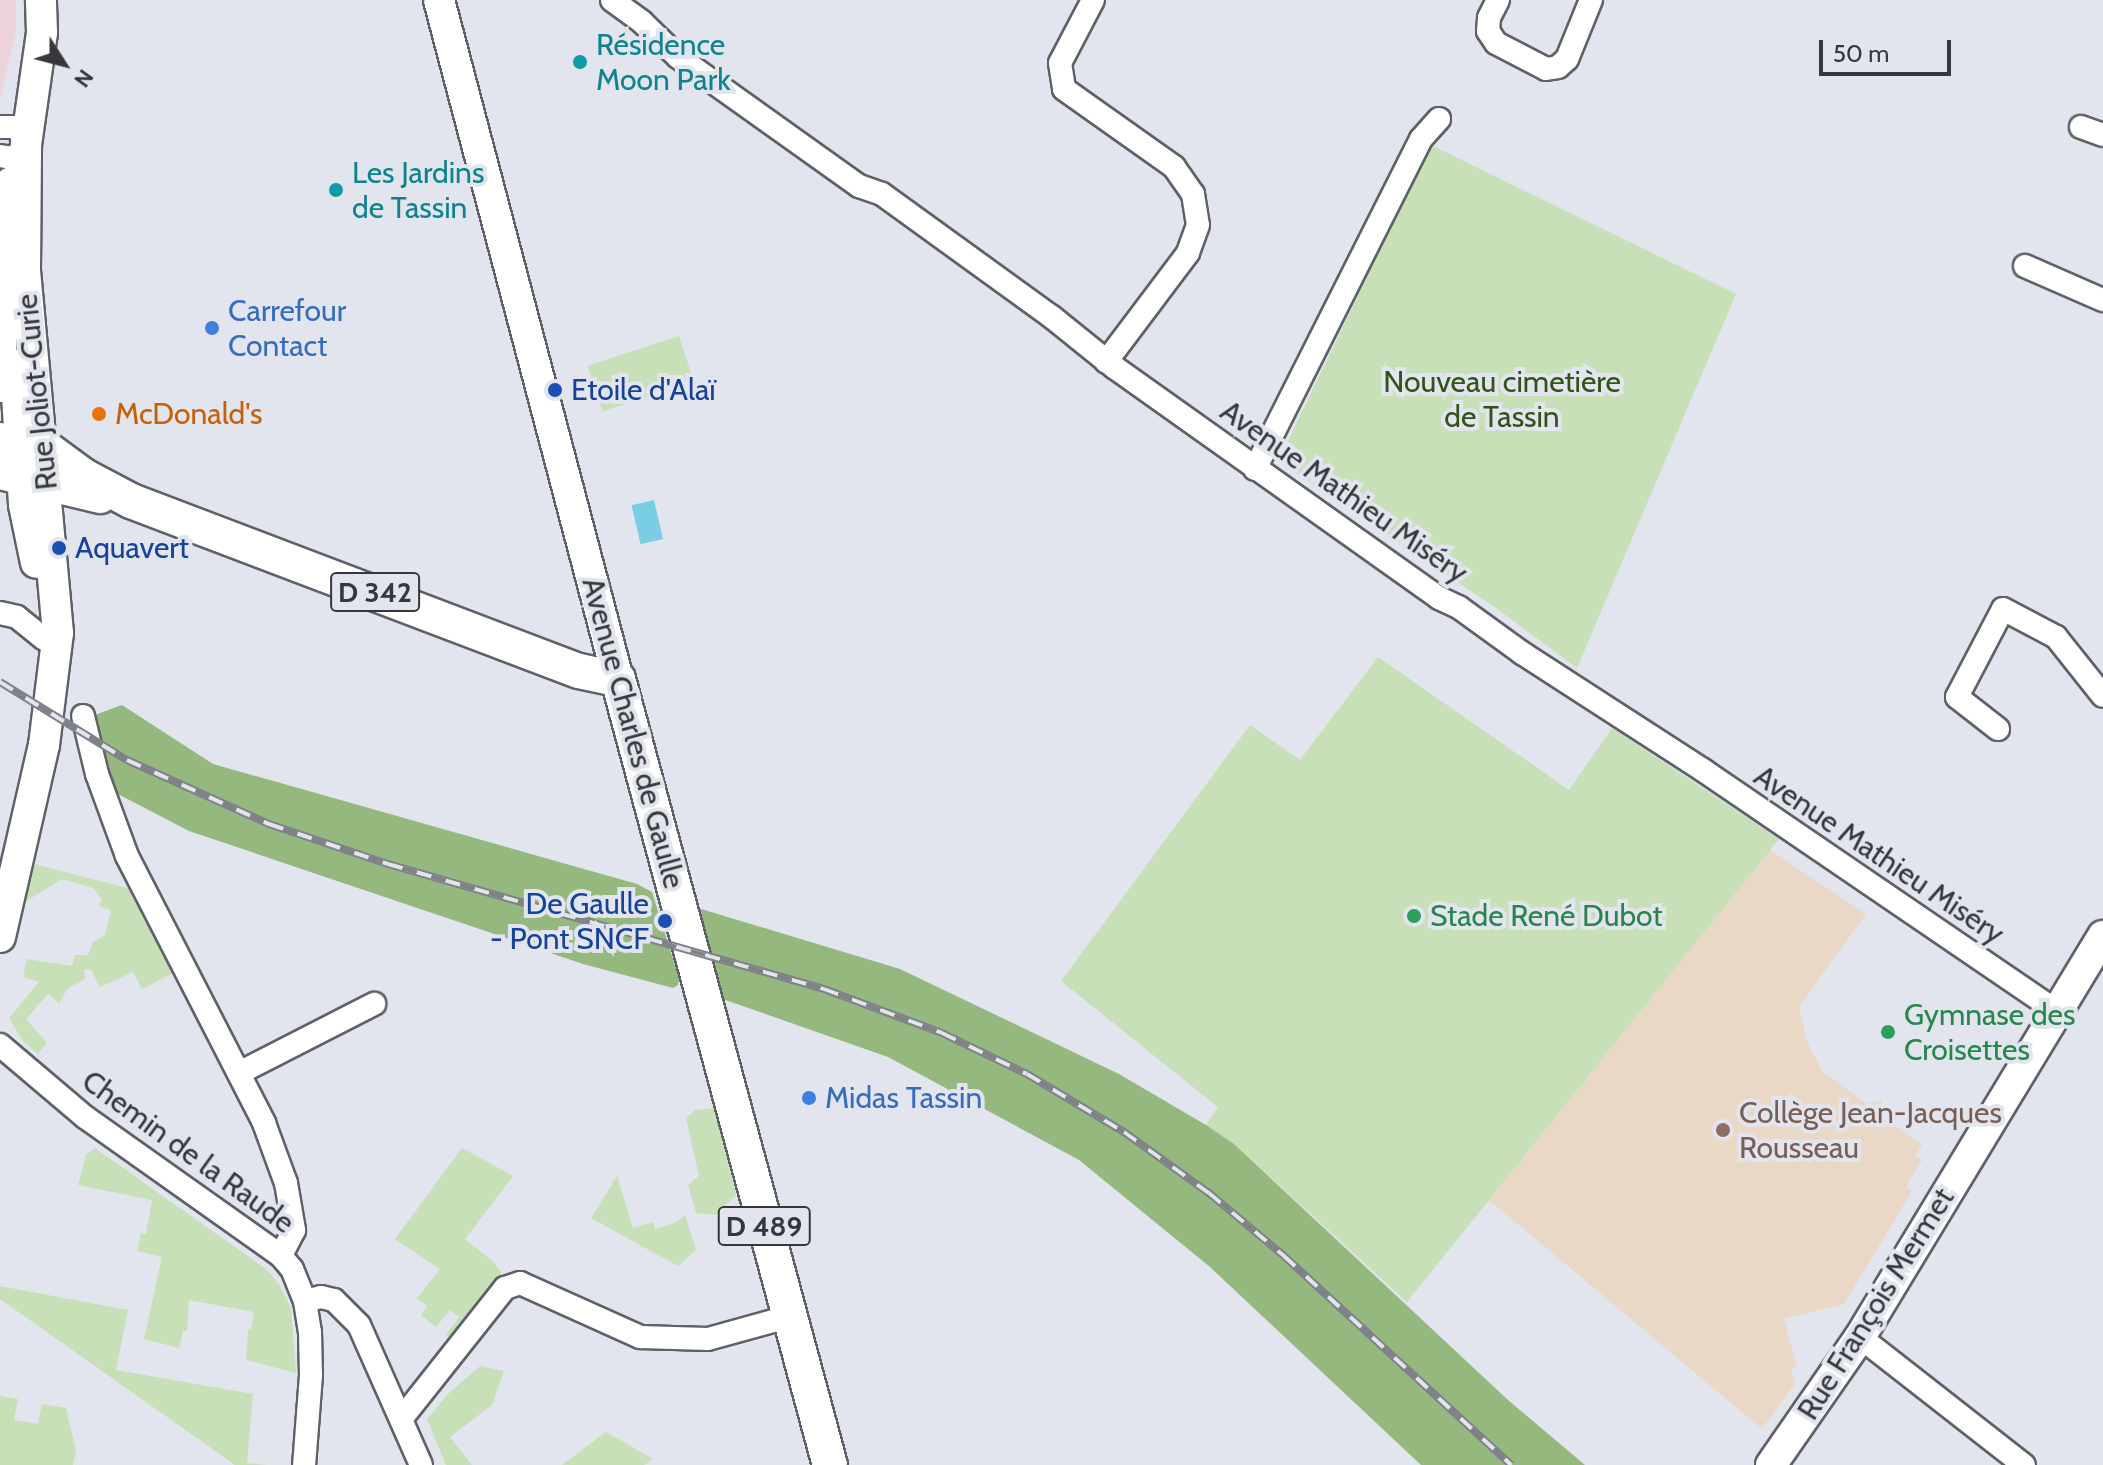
<!DOCTYPE html>
<meta charset="utf-8">
<style>
body{margin:0}
#map{position:relative;width:2103px;height:1465px;overflow:hidden;background:#e2e4ee;font-family:Cabin,sans-serif}
div>[style]{position:absolute}
[style*='--x']{left:calc(var(--x)*1px);top:calc(var(--y)*1px);width:calc(var(--w)*1px);rotate:calc(var(--a)*1deg)}
.industrial>*{inset:0;background:#edd3db}
.education>*{inset:0;background:#e9d8c6}
.green>*{inset:0;background:#c7e0b7;transform-origin:0 0}
.forest>*{inset:0;background:#95b87e}
.water>*{inset:0;background:#79cee4;transform-origin:0 0}
.roads{filter:drop-shadow(2px 0 #5f6169) drop-shadow(-2px 0 #5f6169) drop-shadow(0 2px #5f6169) drop-shadow(0 -2px #5f6169)}
.street>*{height:22px;margin:-11px;padding:0 11px;transform-origin:11px;border-radius:11px;background:#fff}
.secondary>*{height:30px;margin:-15px;padding:0 15px;transform-origin:15px;border-radius:15px;background:#fff}
.primary>*{height:34px;margin:-17px;padding:0 17px;transform-origin:17px;border-radius:17px;background:#fff}
.rail>*{height:8px;margin-top:-4px;transform-origin:0;background:repeating-linear-gradient(90deg,#e2e4ee 0 15px,#818289 0 30px);box-sizing:border-box;border-block:2px solid #818289}
.dots>*{width:22px;height:22px;translate:-50% -50%;box-sizing:border-box;border:4px solid #e2e4ee;border-radius:50%}
span{translate:-50% -50%;white-space:nowrap;text-align:center;line-height:1.15;-webkit-text-stroke:8px #e2e4ee;paint-order:stroke}
.shield-label span{padding:2px 6px;background:#e2e4ee;border:2px solid;border-radius:6px;-webkit-text-stroke-width:0}
.shield-label{font-size:28px;color:#36373b;font-weight:700}
.culture-label{font-size:30px;color:#0d838f}
.left{translate:0 -50%;text-align:left}
.shop-label{font-size:30px;color:#366cbe}
.park-label{font-size:30px;color:#325216}
.transit-label{font-size:30px;color:#164399}
.right{translate:-100% -50%;text-align:right}
.street-label{font-size:30px;color:#36373b}
.food-label{font-size:30px;color:#c56008}
.leisure-label{font-size:30px;color:#27864d}
.education-label{font-size:30px;color:#785e54}
.north{position:absolute;left:24px;top:24px;width:80px;height:80px;-webkit-text-stroke:6px #e2e4ee;paint-order:stroke;rotate:126deg;font-size:22px;font-weight:700;line-height:32px;text-align:center;color:#36373b}
.north::after{content:'';display:block;margin:auto;width:28px;height:36px;background:#36373b;clip-path:polygon(50% 0,100% 100%,50% 72%,0 100%)}
.scale{position:absolute;left:1819px;top:40px;width:132px;height:36px;box-sizing:border-box;border:4px solid #36373b;border-top:0;padding-left:10px;font-size:24px;line-height:28px;white-space:nowrap;color:#36373b;-webkit-text-stroke:6px #e2e4ee;paint-order:stroke}
</style>
<div id="map">
<div class="industrial">
<div style="clip-path:polygon(0 0,16px 0,16px 33px,0 99px)"></div>
</div>
<div class="education">
<div style="clip-path:polygon(1770px 850px,1866px 914px,1799px 1007px,1807px 1042px,1822px 1071px,1867px 1104px,1881px 1101px,1885px 1118px,1922px 1145px,1915px 1156px,1922px 1160px,1906px 1187px,1912px 1191px,1844px 1304px,1784px 1319px,1797px 1367px,1791px 1369px,1795px 1384px,1762px 1429px,1489px 1200px)"></div>
</div>
<div class="green">
<div style="clip-path:polygon(1431px 145px,1736px 294px,1577px 668px,1493px 606px,1278px 461px)"></div>
<div style="left:679px;top:336px;width:48px;height:96px;rotate:72deg"></div>
<div style="clip-path:polygon(1378px 657px,1569px 790px,1612px 728px,1779px 839px,1407px 1302px,1234px 1144px,1206px 1125px,1218px 1107px,1061px 981px,1250px 725px,1300px 760px)"></div>
<div style="clip-path:polygon(34px 864px,131px 889px,177px 971px,142px 989px,133px 972px,100px 987px,91px 970px,84px 969px,85px 979px,68px 988px,59px 1003px,48px 994px,26px 1019px,47px 1043px,38px 1054px,22px 1040px,9px 1018px,39px 982px,23px 977px,27px 959px,72px 966px,75px 955px,88px 955px,93px 942px,105px 935px,111px 910px,99px 906px,102px 899px,93px 888px,62px 879px,25px 902px)"></div>
<div style="clip-path:polygon(714px 1108px,736px 1195px,716px 1215px,696px 1213px,688px 1185px,699px 1176px,686px 1118px,695px 1110px)"></div>
<div style="clip-path:polygon(95px 1148px,266px 1269px,279px 1284px,291px 1308px,296px 1373px,246px 1360px,248px 1329px,251px 1329px,254px 1312px,189px 1300px,187px 1331px,183px 1331px,179px 1348px,144px 1339px,162px 1257px,137px 1251px,141px 1233px,146px 1234px,152px 1200px,78px 1185px,86px 1155px)"></div>
<div style="clip-path:polygon(462px 1148px,513px 1176px,465px 1239px,494px 1262px,503px 1276px,452px 1339px,446px 1334px,459px 1317px,450px 1310px,436px 1327px,421px 1315px,427px 1306px,417px 1298px,440px 1269px,395px 1239px)"></div>
<div style="clip-path:polygon(617px 1176px,633px 1228px,653px 1222px,655px 1229px,675px 1223px,685px 1215px,696px 1250px,678px 1266px,591px 1218px)"></div>
<div style="clip-path:polygon(0 1286px,128px 1310px,116px 1370px,253px 1394px,247px 1463px,267px 1465px,235px 1465px,0 1299px)"></div>
<div style="clip-path:polygon(480px 1366px,504px 1371px,492px 1405px,450px 1437px,472px 1465px,446px 1465px,427px 1419px,448px 1394px)"></div>
<div style="clip-path:polygon(0 1396px,18px 1399px,14px 1420px,38px 1424px,42px 1404px,66px 1408px,76px 1451px,73px 1465px,0 1465px)"></div>
<div style="clip-path:polygon(606px 1432px,653px 1459px,644px 1465px,562px 1465px)"></div>
</div>
<div class="forest">
<div style="clip-path:polygon(122px 705px,213px 764px,637px 884px,652px 892px,679px 978px,678px 985px,673px 988px,583px 964px,189px 831px,114px 792px,89px 717px)"></div>
<div style="clip-path:polygon(698px 908px,900px 969px,1119px 1074px,1206px 1125px,1234px 1144px,1508px 1400px,1585px 1465px,1421px 1465px,1210px 1267px,1079px 1160px,888px 1057px,717px 997px)"></div>
</div>
<div class="water">
<div style="left:654px;top:500px;width:40px;height:23px;rotate:77deg"></div>
</div>
<div class="roads">
<div class="street">
<div style="--x:612;--y:0;--w:37;--a:36"></div>
<div style="--x:642;--y:22;--w:50;--a:44.2"></div>
<div style="--x:678;--y:57;--w:222;--a:35.5"></div>
<div style="--x:859;--y:186;--w:24;--a:19"></div>
<div style="--x:882;--y:194;--w:210;--a:35.9"></div>
<div style="--x:1052;--y:317;--w:80;--a:38.9"></div>
<div style="--x:1114;--y:367;--w:399;--a:35.4"></div>
<div style="--x:1439;--y:598;--w:23;--a:25"></div>
<div style="--x:1460;--y:608;--w:77;--a:36"></div>
<div style="--x:1522;--y:653;--w:216;--a:32.9"></div>
<div style="--x:1703;--y:770;--w:430;--a:34.3"></div>
<div style="--x:1093;--y:0;--w:71;--a:117.6"></div>
<div style="--x:1060;--y:63;--w:26;--a:81"></div>
<div style="--x:1064;--y:89;--w:135;--a:35.3"></div>
<div style="--x:1174;--y:167;--w:33;--a:55"></div>
<div style="--x:1193;--y:194;--w:31;--a:81"></div>
<div style="--x:1198;--y:225;--w:30;--a:110"></div>
<div style="--x:1188;--y:253;--w:136;--a:127"></div>
<div style="--x:1498;--y:0;--w:20;--a:117"></div>
<div style="--x:1489;--y:18;--w:13;--a:94"></div>
<div style="--x:1488;--y:31;--w:14;--a:56"></div>
<div style="--x:1496;--y:43;--w:56;--a:27.5"></div>
<div style="--x:1546;--y:69;--w:12;--a:-9"></div>
<div style="--x:1558;--y:67;--w:12;--a:-42"></div>
<div style="--x:1567;--y:59;--w:64;--a:-67.9"></div>
<div style="--x:0;--y:127;--w:17;--a:0"></div>
<div style="--x:17;--y:127;--w:20;--a:63"></div>
<div style="--x:26;--y:145;--w:18;--a:133"></div>
<div style="--x:14;--y:158;--w:14;--a:-172"></div>
<div style="--x:2081;--y:127;--w:23;--a:20"></div>
<div style="--x:2025;--y:266;--w:85;--a:23.6"></div>
<div style="--x:1255;--y:469;--w:369;--a:-63.3"></div>
<div style="--x:1421;--y:139;--w:27;--a:-48"></div>
<div style="--x:0;--y:613;--w:17;--a:13"></div>
<div style="--x:17;--y:617;--w:35;--a:39"></div>
<div style="--x:83;--y:716;--w:60;--a:76.4"></div>
<div style="--x:97;--y:774;--w:87;--a:69.9"></div>
<div style="--x:127;--y:856;--w:300;--a:62.8"></div>
<div style="--x:264;--y:1123;--w:64;--a:69.9"></div>
<div style="--x:286;--y:1183;--w:48;--a:80.3"></div>
<div style="--x:294;--y:1230;--w:29;--a:117"></div>
<div style="--x:1998;--y:729;--w:52;--a:-142"></div>
<div style="--x:1957;--y:697;--w:99;--a:-62.4"></div>
<div style="--x:2003;--y:609;--w:60;--a:27.8"></div>
<div style="--x:2056;--y:637;--w:75;--a:51.5"></div>
<div style="--x:0;--y:1045;--w:111;--a:40.3"></div>
<div style="--x:85;--y:1117;--w:240;--a:35.3"></div>
<div style="--x:281;--y:1256;--w:17;--a:50"></div>
<div style="--x:292;--y:1269;--w:35;--a:68"></div>
<div style="--x:305;--y:1301;--w:31;--a:81"></div>
<div style="--x:310;--y:1332;--w:43;--a:88.7"></div>
<div style="--x:311;--y:1375;--w:90;--a:94.4"></div>
<div style="--x:239;--y:1073;--w:152;--a:-27.1"></div>
<div style="--x:305;--y:1301;--w:16;--a:-14"></div>
<div style="--x:321;--y:1297;--w:13;--a:13"></div>
<div style="--x:334;--y:1300;--w:35;--a:45"></div>
<div style="--x:359;--y:1325;--w:153;--a:66.1"></div>
<div style="--x:1860;--y:1337;--w:208;--a:38"></div>
<div style="--x:402;--y:1418;--w:166;--a:-51.6"></div>
<div style="--x:505;--y:1288;--w:16;--a:-18"></div>
<div style="--x:520;--y:1283;--w:132;--a:24.2"></div>
<div style="--x:640;--y:1337;--w:68;--a:1.7"></div>
<div style="--x:708;--y:1339;--w:83;--a:-15.4"></div>
</div>
<div class="secondary">
<div style="--x:439;--y:0;--w:702;--a:75.23"></div>
<div style="--x:0;--y:244;--w:47;--a:-86.3"></div>
<div style="--x:3;--y:197;--w:17;--a:-62"></div>
<div style="--x:0;--y:257;--w:130;--a:89.1"></div>
<div style="--x:15;--y:365;--w:140;--a:86.3"></div>
<div style="--x:24;--y:505;--w:59;--a:78.3"></div>
<div style="--x:0;--y:937;--w:197;--a:-77.1"></div>
<div style="--x:44;--y:745;--w:113;--a:-82.9"></div>
<div style="--x:58;--y:633;--w:366;--a:-95.2"></div>
<div style="--x:25;--y:268;--w:123;--a:-89.5"></div>
<div style="--x:26;--y:145;--w:114;--a:-81.9"></div>
<div style="--x:42;--y:32;--w:32;--a:-92"></div>
<div style="--x:1771;--y:1465;--w:156;--a:-55.2"></div>
<div style="--x:1860;--y:1337;--w:469;--a:-58.8"></div>
</div>
<div class="primary">
<div style="--x:0;--y:440;--w:43;--a:7.9"></div>
<div style="--x:43;--y:446;--w:51;--a:36.2"></div>
<div style="--x:84;--y:476;--w:53;--a:28"></div>
<div style="--x:131;--y:501;--w:479;--a:20.8"></div>
<div style="--x:579;--y:671;--w:40;--a:12"></div>
<div style="--x:618;--y:679;--w:814;--a:74.91"></div>
<div style="--x:0;--y:472;--w:103;--a:13.5"></div>
</div>
</div>
<div class="rail">
<div style="--x:0;--y:682;--w:149;--a:31.6"></div>
<div style="--x:127;--y:760;--w:156;--a:24.3"></div>
<div style="--x:269;--y:824;--w:126;--a:18.6"></div>
<div style="--x:388;--y:864;--w:454;--a:16"></div>
<div style="--x:824;--y:989;--w:126;--a:20.4"></div>
<div style="--x:942;--y:1033;--w:94;--a:25.8"></div>
<div style="--x:1027;--y:1074;--w:113;--a:30.9"></div>
<div style="--x:1124;--y:1132;--w:105;--a:35.7"></div>
<div style="--x:1209;--y:1193;--w:98;--a:40"></div>
<div style="--x:1284;--y:1256;--w:309;--a:42.6"></div>
</div>
<div class="dots">
<div style="left:580px;top:62px;background:#0f9aa8"></div>
<div style="left:336px;top:190px;background:#0f9aa8"></div>
<div style="left:212px;top:328px;background:#3f7fe0"></div>
<div style="left:555px;top:390px;background:#1a4fb4"></div>
<div style="left:99px;top:414px;background:#e8710a"></div>
<div style="left:59px;top:548px;background:#1a4fb4"></div>
<div style="left:1414px;top:916px;background:#2e9e5b"></div>
<div style="left:665px;top:921px;background:#1a4fb4"></div>
<div style="left:1888px;top:1032px;background:#2e9e5b"></div>
<div style="left:809px;top:1098px;background:#3f7fe0"></div>
<div style="left:1723px;top:1130px;background:#8d6e63"></div>
</div>
<div class="shield-label">
<span style="left:375px;top:592px">D 342</span>
<span style="left:764px;top:1226px">D 489</span>
</div>
<div class="culture-label">
<span class="left" style="left:596px;top:62px">Résidence<br>Moon Park</span>
<span class="left" style="left:352px;top:190px">Les Jardins<br>de Tassin</span>
</div>
<div class="shop-label">
<span class="left" style="left:228px;top:328px">Carrefour<br>Contact</span>
<span class="left" style="left:825px;top:1098px">Midas Tassin</span>
</div>
<div class="park-label">
<span style="left:1502px;top:399px">Nouveau cimetière<br>de Tassin</span>
</div>
<div class="transit-label">
<span class="left" style="left:571px;top:390px">Etoile d'Alaï</span>
<span class="left" style="left:75px;top:548px">Aquavert</span>
<span class="right" style="left:649px;top:921px">De Gaulle<br>- Pont SNCF</span>
</div>
<div class="street-label">
<span style="left:37px;top:392px;rotate:-96deg">Rue Joliot-Curie</span>
<span style="left:1344px;top:492px;rotate:35deg">Avenue Mathieu Miséry</span>
<span style="left:633px;top:733px;rotate:75deg">Avenue Charles de Gaulle</span>
<span style="left:1879px;top:855px;rotate:34deg">Avenue Mathieu Miséry</span>
<span style="left:188px;top:1152px;rotate:36deg">Chemin de la Raude</span>
<span style="left:1876px;top:1304px;rotate:-58deg">Rue François Mermet</span>
</div>
<div class="food-label">
<span class="left" style="left:115px;top:414px">McDonald's</span>
</div>
<div class="leisure-label">
<span class="left" style="left:1430px;top:916px">Stade René Dubot</span>
<span class="left" style="left:1904px;top:1032px">Gymnase des<br>Croisettes</span>
</div>
<div class="education-label">
<span class="left" style="left:1739px;top:1130px">Collège Jean-Jacques<br>Rousseau</span>
</div>
<div class="north">N</div>
<div class="scale">50 m</div>
</div>
